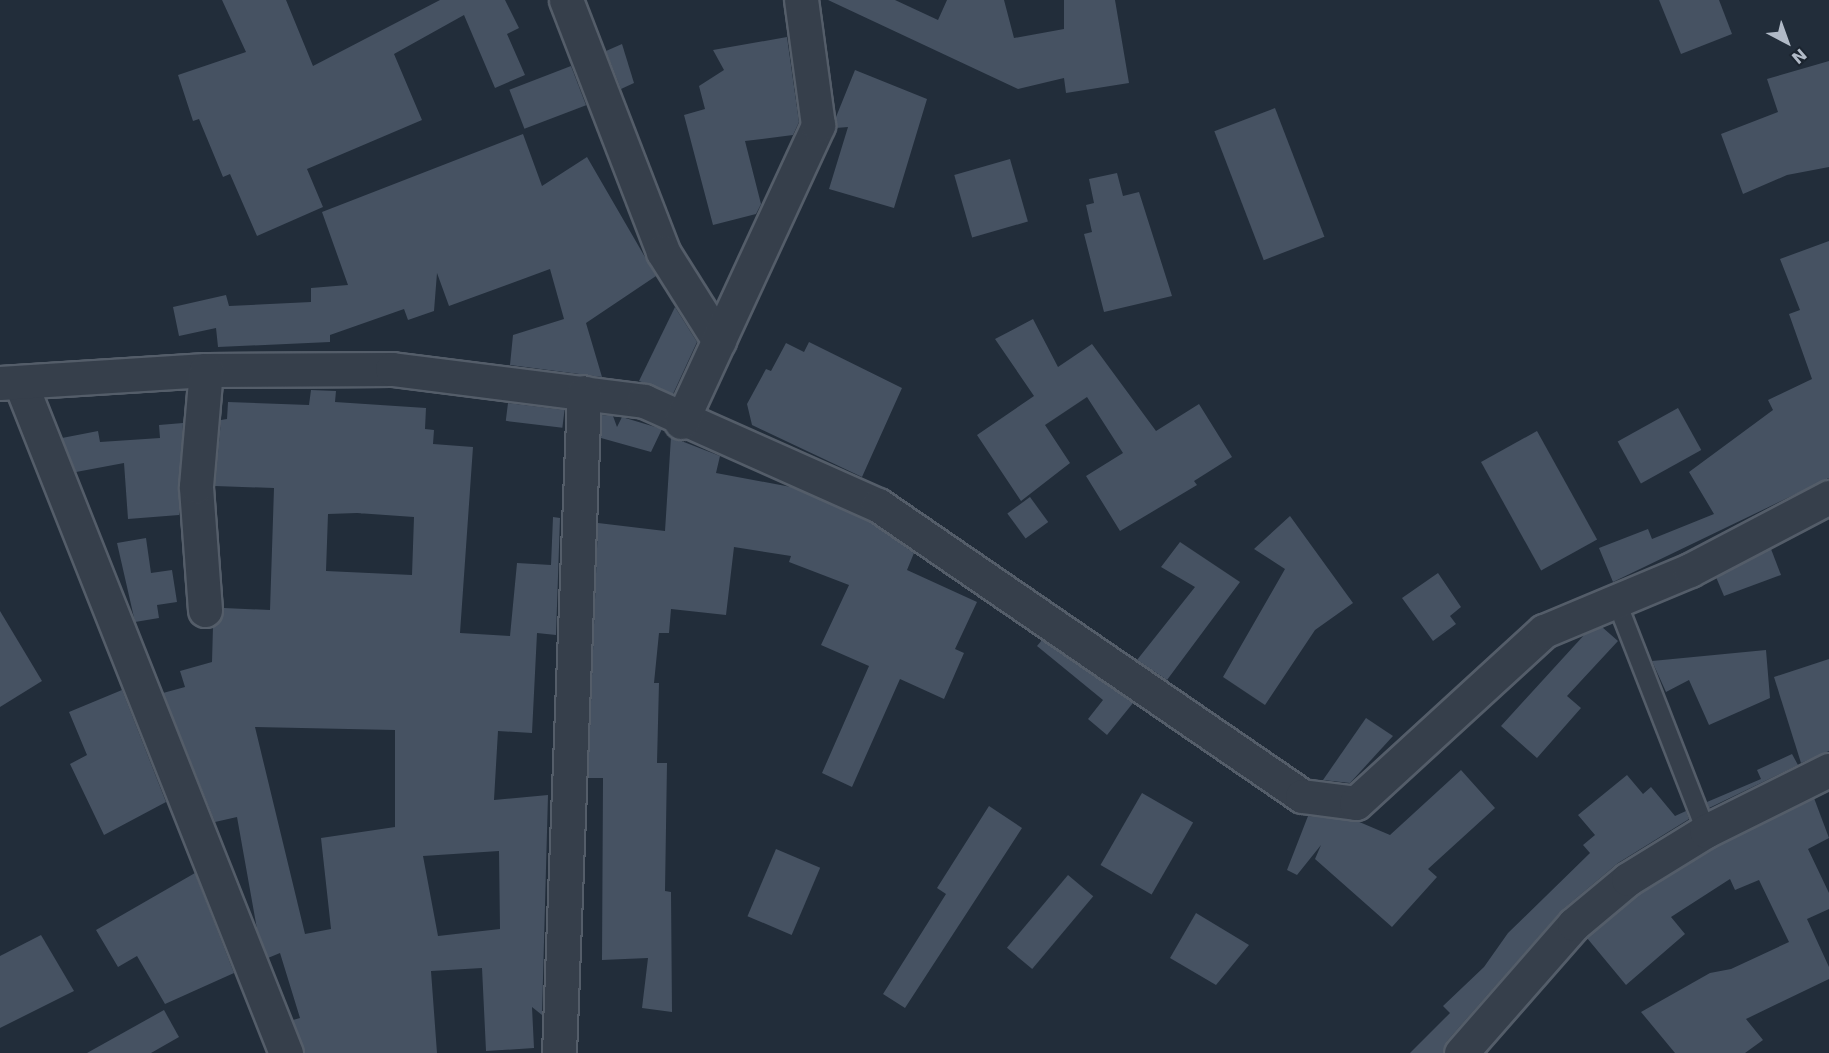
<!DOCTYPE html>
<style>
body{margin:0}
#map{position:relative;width:1829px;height:1053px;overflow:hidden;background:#222d3a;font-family:"DejaVu Sans",sans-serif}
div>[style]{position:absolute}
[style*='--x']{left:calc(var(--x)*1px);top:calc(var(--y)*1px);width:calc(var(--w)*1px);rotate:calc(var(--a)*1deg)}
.building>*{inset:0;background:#465262;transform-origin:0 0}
.roads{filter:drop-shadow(2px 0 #545d69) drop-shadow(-2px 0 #545d69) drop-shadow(0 2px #545d69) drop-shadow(0 -2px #545d69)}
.service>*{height:18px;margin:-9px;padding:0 9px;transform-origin:9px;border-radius:9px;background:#363f4b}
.minor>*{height:33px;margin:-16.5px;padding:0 16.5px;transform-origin:16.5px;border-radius:16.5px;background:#363f4b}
span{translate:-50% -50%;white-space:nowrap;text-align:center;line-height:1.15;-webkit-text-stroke:6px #1b242f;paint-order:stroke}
.north{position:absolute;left:1757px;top:12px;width:60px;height:60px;-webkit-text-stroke:4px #1b242f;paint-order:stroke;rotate:139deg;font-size:16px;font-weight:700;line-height:24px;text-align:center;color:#b1bac7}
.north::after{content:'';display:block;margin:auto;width:21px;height:27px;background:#b1bac7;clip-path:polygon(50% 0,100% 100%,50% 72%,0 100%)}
</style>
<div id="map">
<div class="building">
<div style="clip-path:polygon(222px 0,286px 0,313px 66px,440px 0,505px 0,519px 28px,507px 34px,525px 75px,495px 88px,464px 15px,394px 54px,422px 120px,307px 169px,323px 207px,257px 236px,230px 174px,223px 177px,199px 119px,193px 121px,178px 75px,246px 52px)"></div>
<div style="clip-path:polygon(828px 0,895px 0,938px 20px,947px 0,1004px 0,1014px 38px,1064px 29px,1064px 0,1115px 0,1129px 83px,1066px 93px,1064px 78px,1018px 89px)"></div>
<div style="clip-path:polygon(1659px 0,1719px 0,1732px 34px,1681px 54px)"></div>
<div style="clip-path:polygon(787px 37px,799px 122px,793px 135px,745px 141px,761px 204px,756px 214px,713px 225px,684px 115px,705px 109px,699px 86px,724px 70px,713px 50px)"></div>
<div style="clip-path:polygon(622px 44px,634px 83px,621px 89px,606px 51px)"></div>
<div style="clip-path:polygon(1829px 61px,1829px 167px,1787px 175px,1743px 194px,1721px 134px,1778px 112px,1767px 79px)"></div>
<div style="left:571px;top:66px;width:42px;height:66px;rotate:69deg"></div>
<div style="clip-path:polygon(855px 70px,927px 99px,894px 208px,829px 189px,848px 127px,836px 128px,836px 117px)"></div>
<div style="left:1275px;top:108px;width:138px;height:65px;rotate:69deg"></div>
<div style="clip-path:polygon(523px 134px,542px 186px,587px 157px,656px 276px,586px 323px,602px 377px,510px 365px,513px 335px,564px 319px,550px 269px,449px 306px,437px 273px,434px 311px,408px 320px,404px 309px,330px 335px,330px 342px,218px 347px,216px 328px,179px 336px,173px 307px,226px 295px,229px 306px,311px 302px,311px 288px,348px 285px,322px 212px)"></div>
<div style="left:1010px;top:159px;width:65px;height:58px;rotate:74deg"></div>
<div style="clip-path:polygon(1117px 173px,1123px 196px,1139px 192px,1172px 296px,1104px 312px,1084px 234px,1092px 232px,1086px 205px,1094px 203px,1089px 179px)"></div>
<div style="clip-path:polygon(1829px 241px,1829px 478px,1613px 582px,1599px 548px,1648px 529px,1652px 539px,1714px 514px,1689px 472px,1773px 410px,1768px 400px,1812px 379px,1789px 314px,1800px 310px,1780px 259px)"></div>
<div style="clip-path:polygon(675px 307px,697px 342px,673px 394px,639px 381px)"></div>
<div style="clip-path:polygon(1033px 319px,1058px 367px,1092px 344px,1156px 431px,1199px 404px,1232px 457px,1194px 481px,1197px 485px,1120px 531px,1086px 476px,1123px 453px,1087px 397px,1045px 425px,1070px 463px,1021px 501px,977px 435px,1034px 396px,995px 339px)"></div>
<div style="clip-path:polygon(809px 342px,902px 388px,862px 477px,752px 425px,747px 404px,766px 369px,771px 371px,786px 343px,804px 352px)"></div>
<div style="clip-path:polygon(evenodd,311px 390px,336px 391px,335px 402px,426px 408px,425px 429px,434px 430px,433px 444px,473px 447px,460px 633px,510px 636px,517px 563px,551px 565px,553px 517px,560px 518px,556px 635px,537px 633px,532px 733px,498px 731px,494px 800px,548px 795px,542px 1015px,532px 1007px,534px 1048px,486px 1051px,482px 968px,431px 971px,437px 1053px,304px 1053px,293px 1020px,300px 1018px,280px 953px,268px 958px,257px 929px,237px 817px,215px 822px,163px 693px,185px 687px,180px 671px,212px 662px,213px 626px,224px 608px,270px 610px,274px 488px,215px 486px,221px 420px,227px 419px,228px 402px,309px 405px,311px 390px,357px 513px,414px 517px,412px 575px,326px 571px,328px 514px,357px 513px,311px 390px,255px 727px,395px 730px,395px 827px,321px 838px,331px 929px,305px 934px,255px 727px,311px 390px,499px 851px,500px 929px,438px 936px,423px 856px,499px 851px)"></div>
<div style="left:508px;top:403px;width:57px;height:18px;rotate:7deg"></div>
<div style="left:1678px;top:408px;width:48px;height:69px;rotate:61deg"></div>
<div style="clip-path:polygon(602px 415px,613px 416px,617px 427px,622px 417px,662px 429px,651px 452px,601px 438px)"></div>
<div style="clip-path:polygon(183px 423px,179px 515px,128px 519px,124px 463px,76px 472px,62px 438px,98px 431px,100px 442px,160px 438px,159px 425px)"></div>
<div style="left:1537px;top:431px;width:124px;height:64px;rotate:61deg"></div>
<div style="clip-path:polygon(671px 437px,720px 456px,716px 473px,791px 487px,869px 521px,914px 553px,907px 570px,977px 602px,955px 649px,964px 653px,944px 699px,900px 679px,852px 787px,822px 773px,869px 666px,821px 645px,849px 585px,789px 562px,791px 556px,734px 547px,726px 615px,671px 609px,669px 633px,659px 633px,654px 683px,659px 683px,657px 763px,667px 763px,665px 891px,671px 892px,672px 1012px,642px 1008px,648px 958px,602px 960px,603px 778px,588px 778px,598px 523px,665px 531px)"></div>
<div style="left:1030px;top:497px;width:31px;height:28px;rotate:54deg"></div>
<div style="clip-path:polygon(1290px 516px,1353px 603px,1315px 630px,1265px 705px,1223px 677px,1285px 569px,1254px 549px)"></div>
<div style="clip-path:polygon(146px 538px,151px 573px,172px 570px,177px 602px,157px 605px,159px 618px,135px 622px,117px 543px)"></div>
<div style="clip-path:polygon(1180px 542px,1240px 582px,1167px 680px,1137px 660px,1195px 587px,1161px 567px)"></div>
<div style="clip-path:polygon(1771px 549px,1781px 575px,1724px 596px,1716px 577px)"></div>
<div style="clip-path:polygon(1438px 573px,1461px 607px,1450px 616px,1456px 624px,1433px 641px,1402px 598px)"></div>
<div style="clip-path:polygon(0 611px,42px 681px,0 707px)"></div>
<div style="clip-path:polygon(1602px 627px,1618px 641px,1567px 696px,1581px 708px,1537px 758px,1501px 726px,1585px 634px)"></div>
<div style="clip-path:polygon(1042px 640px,1133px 703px,1107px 735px,1088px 719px,1103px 700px,1037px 646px)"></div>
<div style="clip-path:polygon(1766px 650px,1770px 698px,1709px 725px,1689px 680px,1666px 692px,1652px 661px)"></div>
<div style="clip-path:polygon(1829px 659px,1829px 751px,1801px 763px,1774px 677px)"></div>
<div style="clip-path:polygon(122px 690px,166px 802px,104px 835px,70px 764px,87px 755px,69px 712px)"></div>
<div style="clip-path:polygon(1366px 718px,1393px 736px,1350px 783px,1323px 780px)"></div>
<div style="clip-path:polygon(1792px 754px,1798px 765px,1709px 808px,1707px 802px,1761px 779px,1757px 770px)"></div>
<div style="clip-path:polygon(1461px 770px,1495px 808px,1428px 869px,1437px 877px,1392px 927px,1315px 859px,1321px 845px,1297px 875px,1287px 870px,1308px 816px,1357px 821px,1390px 835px)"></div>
<div style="clip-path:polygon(1627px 775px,1643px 794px,1651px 787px,1675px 816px,1686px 811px,1689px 819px,1618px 863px,1562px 910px,1447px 1041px,1443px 1053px,1410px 1053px,1450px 1013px,1443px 1006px,1484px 967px,1508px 933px,1590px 853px,1583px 845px,1595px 835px,1578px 815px)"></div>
<div style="left:1142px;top:793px;width:59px;height:83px;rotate:30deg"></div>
<div style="clip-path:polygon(1814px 798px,1829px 838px,1808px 849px,1829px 893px,1829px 909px,1807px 919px,1829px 967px,1829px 979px,1746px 1019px,1763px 1040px,1745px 1053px,1675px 1053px,1641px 1012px,1710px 973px,1731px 969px,1789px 942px,1759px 880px,1735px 890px,1730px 879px,1671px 917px,1685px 934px,1626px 985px,1587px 938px,1639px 894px,1715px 847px)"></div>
<div style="clip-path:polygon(989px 806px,1022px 828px,905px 1008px,883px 994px,946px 894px,937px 888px)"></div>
<div style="left:776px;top:849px;width:48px;height:73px;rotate:23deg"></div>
<div style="clip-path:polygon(195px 873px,234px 973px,165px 1004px,137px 956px,118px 967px,96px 930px)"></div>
<div style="left:1068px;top:875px;width:33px;height:95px;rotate:40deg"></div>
<div style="clip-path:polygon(1196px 913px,1249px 945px,1216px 985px,1170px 958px)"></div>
<div style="clip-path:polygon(41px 935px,74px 991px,0 1028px,0 956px)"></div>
<div style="clip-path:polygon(164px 1010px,179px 1037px,151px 1053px,87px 1053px)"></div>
</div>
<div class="roads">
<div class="service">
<div style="--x:1616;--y:600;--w:248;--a:68.7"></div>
</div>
<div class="minor">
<div style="--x:566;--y:0;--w:270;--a:68.9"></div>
<div style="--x:663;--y:252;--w:105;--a:57.8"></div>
<div style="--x:20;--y:382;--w:722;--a:68.38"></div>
<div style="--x:0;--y:383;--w:206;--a:-3.6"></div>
<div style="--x:206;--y:370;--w:186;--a:-0.3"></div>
<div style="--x:392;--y:369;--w:254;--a:7.2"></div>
<div style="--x:644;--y:401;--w:256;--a:24"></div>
<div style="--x:878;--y:505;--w:514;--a:34.46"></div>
<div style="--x:1302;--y:796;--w:54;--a:7.4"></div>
<div style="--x:1356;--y:803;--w:255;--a:-42.5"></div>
<div style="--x:1544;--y:631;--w:158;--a:-22.7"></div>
<div style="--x:1690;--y:570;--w:157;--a:-27.7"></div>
<div style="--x:681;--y:422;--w:327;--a:-65.2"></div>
<div style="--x:818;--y:125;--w:126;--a:-97.7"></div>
<div style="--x:205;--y:610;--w:124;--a:-94.2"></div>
<div style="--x:196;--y:486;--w:116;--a:-85.1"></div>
<div style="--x:559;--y:1053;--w:661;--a:-87.83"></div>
<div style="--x:1461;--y:1053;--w:171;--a:-48.8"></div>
<div style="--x:1574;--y:924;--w:70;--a:-39.8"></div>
<div style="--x:1628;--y:879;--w:92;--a:-31.6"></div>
<div style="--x:1706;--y:831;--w:137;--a:-26.4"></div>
</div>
</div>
<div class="north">N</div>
</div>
